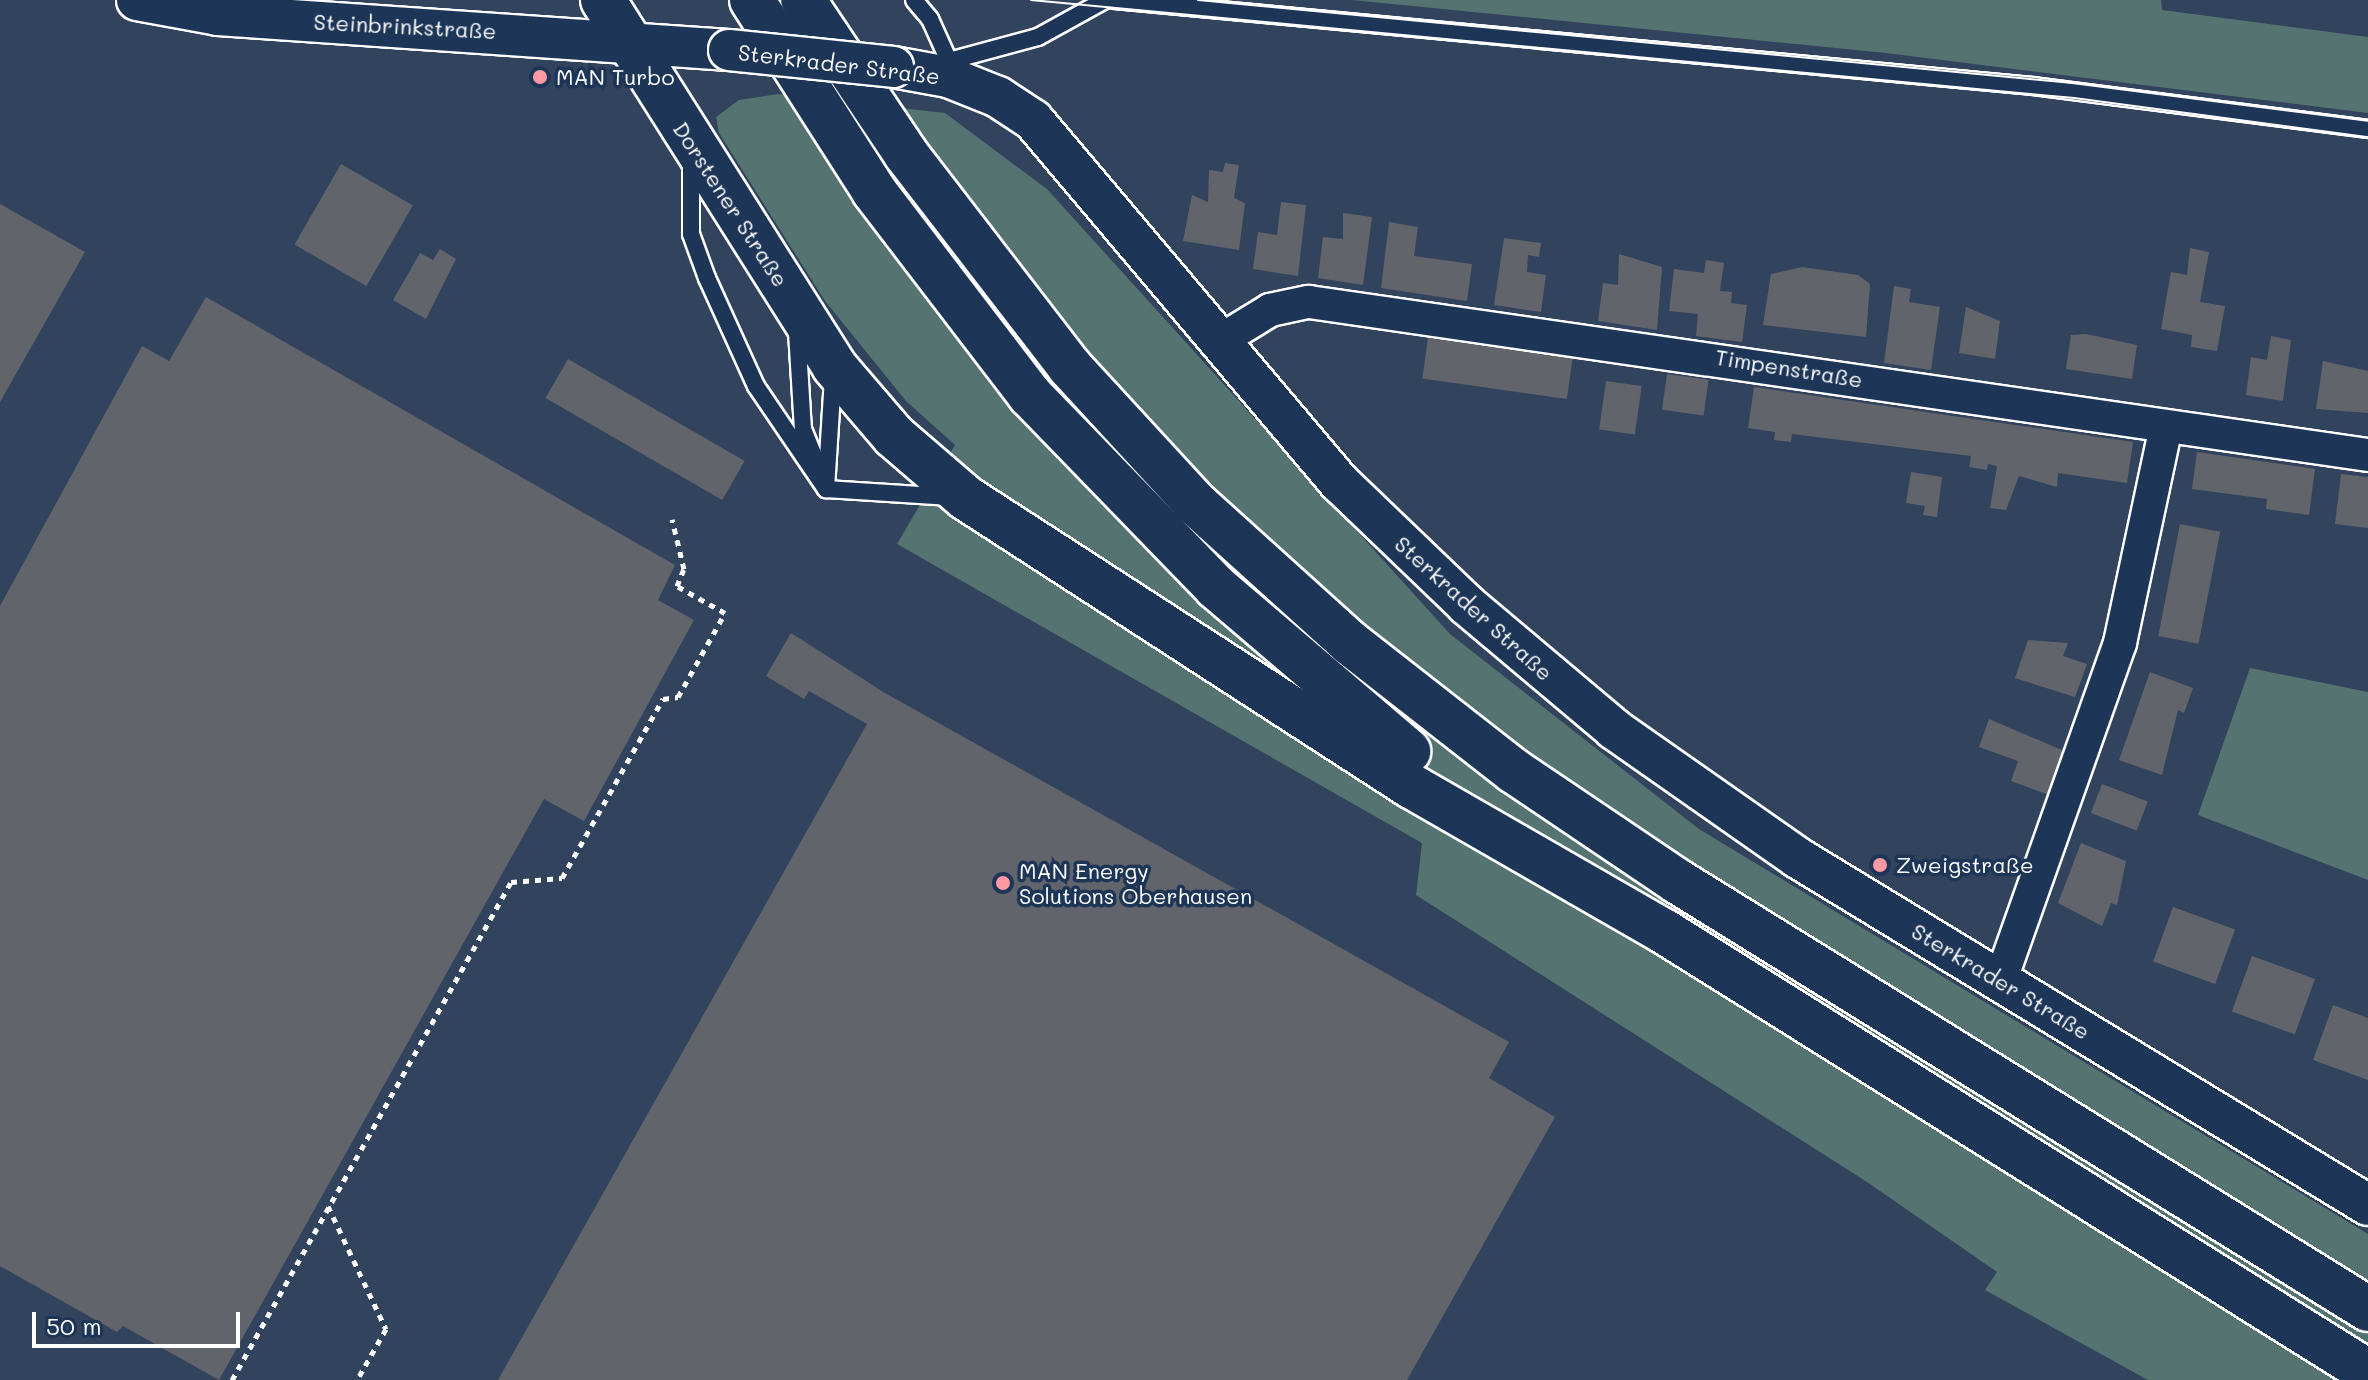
<!DOCTYPE html>
<meta charset="utf-8">
<style>
body{margin:0}
#map{position:relative;width:2368px;height:1380px;overflow:hidden;background:#32435d;font-family:Mali,sans-serif}
div>[style]{position:absolute}
[style*='--x']{left:calc(var(--x)*1px);top:calc(var(--y)*1px);width:calc(var(--w)*1px);rotate:calc(var(--a)*1deg)}
.green>*{inset:0;background:#557371}
.building>*{inset:0;background:#62646c;transform-origin:0 0}
.path>*{height:5px;margin-top:-2.5px;transform-origin:0;background:repeating-linear-gradient(90deg,#fff 0 6px,transparent 0 12px)}
.roads{filter:drop-shadow(2px 0 #fff) drop-shadow(-2px 0 #fff) drop-shadow(0 2px #fff) drop-shadow(0 -2px #fff)}
.service>*{height:16px;margin:-8px;padding:0 8px;transform-origin:8px;border-radius:8px;background:#1d3557}
.minor>*{height:32px;margin:-16px;padding:0 16px;transform-origin:16px;border-radius:16px;background:#1d3557}
.tertiary>*{height:40px;margin:-20px;padding:0 20px;transform-origin:20px;border-radius:20px;background:#1d3557}
.secondary>*{height:44px;margin:-22px;padding:0 22px;transform-origin:22px;border-radius:22px;background:#1d3557}
.motorway>*{height:44px;margin:-22px;padding:0 22px;transform-origin:22px;border-radius:22px;background:#1d3557}
.tram>*{height:2px;margin:-1px;padding:0 1px;transform-origin:1px;border-radius:1px;background:#fff}
.bridges{filter:drop-shadow(2px 0 #fff) drop-shadow(-2px 0 #fff) drop-shadow(0 2px #fff) drop-shadow(0 -2px #fff)}
.tertiary-bridge>*{height:40px;margin:-20px;padding:0 20px;transform-origin:20px;border-radius:20px;background:#1d3557}
.dots>*{width:22px;height:22px;translate:-50% -50%;box-sizing:border-box;border:4px solid #1d3557;border-radius:50%}
span{translate:-50% -50%;white-space:nowrap;text-align:center;line-height:1.15;-webkit-text-stroke:7px #1d3557;paint-order:stroke}
.street-label{font-size:22px;color:#fff}
.poi-label{font-size:22px;color:#fff}
.left{translate:0 -50%;text-align:left}
.scale{position:absolute;left:32px;top:1312px;width:208px;height:36px;box-sizing:border-box;border:4px solid #fff;border-top:0;padding-left:10px;font-size:24px;line-height:28px;white-space:nowrap;color:#fff;-webkit-text-stroke:6px #1d3557;paint-order:stroke}
</style>
<div id="map">
<div class="green">
<div style="clip-path:polygon(1352px 0,2161px 0,2162px 10px,2368px 37px,2368px 113px,1886px 53px)"></div>
<div style="clip-path:polygon(778px 94px,945px 113px,1047px 189px,1450px 634px,1699px 829px,2368px 1234px,2368px 1380px,2148px 1380px,1985px 1290px,1997px 1272px,1867px 1182px,1416px 895px,1422px 843px,897px 544px,955px 445px,906px 401px,825px 301px,719px 133px,716px 117px,739px 100px)"></div>
<div style="clip-path:polygon(2250px 668px,2368px 692px,2368px 880px,2198px 815px)"></div>
</div>
<div class="building">
<div style="clip-path:polygon(1225px 163px,1239px 165px,1234px 198px,1245px 203px,1239px 250px,1183px 241px,1192px 195px,1208px 202px,1209px 170px,1223px 172px)"></div>
<div style="left:341px;top:164px;width:83px;height:93px;rotate:30deg"></div>
<div style="clip-path:polygon(1281px 202px,1306px 205px,1298px 276px,1253px 269px,1258px 232px,1277px 235px)"></div>
<div style="clip-path:polygon(0 204px,85px 252px,0 402px)"></div>
<div style="clip-path:polygon(1343px 213px,1372px 217px,1363px 285px,1318px 278px,1323px 237px,1343px 239px)"></div>
<div style="clip-path:polygon(1389px 222px,1418px 227px,1414px 256px,1472px 264px,1467px 301px,1381px 288px)"></div>
<div style="clip-path:polygon(1504px 238px,1541px 243px,1539px 257px,1528px 255px,1527px 272px,1546px 275px,1541px 312px,1494px 305px)"></div>
<div style="clip-path:polygon(2190px 248px,2209px 252px,2200px 302px,2225px 306px,2217px 351px,2191px 347px,2192px 335px,2161px 329px,2171px 272px,2187px 275px)"></div>
<div style="clip-path:polygon(440px 249px,456px 259px,426px 319px,393px 300px,420px 253px,433px 260px)"></div>
<div style="clip-path:polygon(1619px 254px,1662px 267px,1657px 330px,1598px 321px,1603px 283px,1618px 285px)"></div>
<div style="clip-path:polygon(1706px 260px,1724px 263px,1720px 291px,1732px 292px,1731px 303px,1747px 305px,1742px 342px,1696px 336px,1698px 314px,1669px 311px,1674px 269px,1704px 273px)"></div>
<div style="clip-path:polygon(1802px 267px,1858px 275px,1870px 284px,1866px 337px,1763px 325px,1771px 274px)"></div>
<div style="clip-path:polygon(1894px 286px,1911px 289px,1909px 302px,1940px 307px,1931px 370px,1884px 363px)"></div>
<div style="clip-path:polygon(206px 297px,675px 565px,658px 600px,694px 620px,584px 821px,544px 799px,219px 1380px,123px 1326px,117px 1332px,0 1266px,0 606px,142px 346px,169px 361px)"></div>
<div style="clip-path:polygon(1966px 307px,2000px 321px,1995px 359px,1959px 353px)"></div>
<div style="clip-path:polygon(2086px 334px,2137px 345px,2132px 379px,2066px 369px,2071px 335px)"></div>
<div style="clip-path:polygon(2271px 336px,2291px 340px,2283px 401px,2246px 395px,2251px 357px,2267px 360px)"></div>
<div style="left:1428px;top:338px;width:146px;height:41px;rotate:8deg"></div>
<div style="left:568px;top:359px;width:204px;height:45px;rotate:30deg"></div>
<div style="clip-path:polygon(2323px 361px,2368px 371px,2368px 413px,2316px 409px)"></div>
<div style="left:1667px;top:374px;width:42px;height:36px;rotate:8deg"></div>
<div style="left:1606px;top:381px;width:36px;height:49px;rotate:8deg"></div>
<div style="clip-path:polygon(1754px 387px,2133px 442px,2127px 483px,2058px 473px,2057px 487px,2019px 476px,2006px 510px,1990px 508px,1997px 466px,1988px 464px,1987px 470px,1969px 467px,1971px 456px,1792px 434px,1791px 442px,1774px 440px,1775px 432px,1748px 428px)"></div>
<div style="clip-path:polygon(2197px 452px,2315px 469px,2309px 515px,2266px 509px,2267px 499px,2192px 489px)"></div>
<div style="clip-path:polygon(1911px 472px,1942px 477px,1937px 517px,1923px 515px,1925px 506px,1906px 503px)"></div>
<div style="clip-path:polygon(2341px 474px,2368px 477px,2368px 528px,2335px 524px)"></div>
<div style="left:2180px;top:524px;width:41px;height:114px;rotate:11deg"></div>
<div style="clip-path:polygon(791px 633px,885px 693px,1509px 1042px,1489px 1078px,1555px 1117px,1407px 1380px,498px 1380px,867px 724px,809px 691px,804px 699px,766px 676px)"></div>
<div style="clip-path:polygon(2028px 640px,2068px 643px,2063px 656px,2087px 664px,2075px 697px,2015px 678px)"></div>
<div style="clip-path:polygon(2150px 672px,2193px 688px,2184px 713px,2178px 710px,2162px 775px,2119px 760px)"></div>
<div style="clip-path:polygon(1989px 719px,2064px 751px,2049px 795px,2011px 781px,2018px 761px,1979px 747px)"></div>
<div style="left:2102px;top:784px;width:49px;height:31px;rotate:21deg"></div>
<div style="clip-path:polygon(2081px 843px,2126px 861px,2117px 905px,2111px 903px,2102px 926px,2058px 903px)"></div>
<div style="left:2173px;top:907px;width:66px;height:58px;rotate:20deg"></div>
<div style="left:2252px;top:956px;width:67px;height:59px;rotate:20deg"></div>
<div style="clip-path:polygon(2333px 1005px,2368px 1018px,2368px 1080px,2313px 1060px)"></div>
</div>
<div class="path">
<div style="--x:328;--y:1206;--w:136;--a:64.8"></div>
<div style="--x:386;--y:1329;--w:59;--a:119.6"></div>
<div style="--x:232;--y:1380;--w:571;--a:-60.74"></div>
<div style="--x:511;--y:882;--w:51;--a:-4.5"></div>
<div style="--x:562;--y:878;--w:206;--a:-60.6"></div>
<div style="--x:663;--y:699;--w:15;--a:-8"></div>
<div style="--x:678;--y:697;--w:96;--a:-60.8"></div>
<div style="--x:725;--y:613;--w:55;--a:-150.6"></div>
<div style="--x:677;--y:586;--w:18;--a:-68"></div>
<div style="--x:684;--y:569;--w:51;--a:-103.5"></div>
</div>
<div class="roads">
<div class="service">
<div style="--x:914;--y:0;--w:25;--a:50"></div>
<div style="--x:930;--y:19;--w:46;--a:65.7"></div>
<div style="--x:1114;--y:0;--w:923;--a:5.35"></div>
<div style="--x:2033;--y:86;--w:338;--a:7.3"></div>
<div style="--x:948;--y:71;--w:10;--a:-84"></div>
<div style="--x:949;--y:61;--w:92;--a:-15.1"></div>
<div style="--x:1038;--y:37;--w:77;--a:-28.9"></div>
<div style="--x:691;--y:157;--w:77;--a:90"></div>
<div style="--x:691;--y:234;--w:47;--a:70"></div>
<div style="--x:707;--y:278;--w:119;--a:65.6"></div>
<div style="--x:756;--y:386;--w:125;--a:55.8"></div>
<div style="--x:826;--y:489;--w:125;--a:3.7"></div>
<div style="--x:797;--y:332;--w:97;--a:86.5"></div>
<div style="--x:803;--y:429;--w:35;--a:68"></div>
<div style="--x:826;--y:489;--w:110;--a:-86.4"></div>
</div>
<div class="minor">
<div style="--x:1218;--y:342;--w:61;--a:-31.6"></div>
<div style="--x:1270;--y:310;--w:40;--a:-12"></div>
<div style="--x:1309;--y:302;--w:1070;--a:8.22"></div>
<div style="--x:2001;--y:979;--w:356;--a:-70.5"></div>
<div style="--x:2120;--y:643;--w:221;--a:-78"></div>
</div>
<div class="tertiary">
<div style="--x:137;--y:0;--w:82;--a:10.5"></div>
<div style="--x:218;--y:15;--w:512;--a:3.92"></div>
<div style="--x:893;--y:67;--w:56;--a:10.3"></div>
<div style="--x:948;--y:77;--w:54;--a:21.8"></div>
<div style="--x:998;--y:97;--w:42;--a:33.3"></div>
<div style="--x:1033;--y:120;--w:475;--a:49.8"></div>
<div style="--x:1340;--y:483;--w:176;--a:43.8"></div>
<div style="--x:1467;--y:605;--w:192;--a:40.1"></div>
<div style="--x:1614;--y:729;--w:225;--a:35"></div>
<div style="--x:1798;--y:858;--w:667;--a:31.33"></div>
</div>
<div class="secondary">
<div style="--x:603;--y:0;--w:433;--a:57.7"></div>
</div>
<div class="motorway">
<div style="--x:752;--y:0;--w:227;--a:57.4"></div>
<div style="--x:874;--y:191;--w:257;--a:52.6"></div>
<div style="--x:1030;--y:395;--w:267;--a:45.9"></div>
<div style="--x:1216;--y:587;--w:253;--a:40.5"></div>
<div style="--x:803;--y:0;--w:185;--a:56.2"></div>
<div style="--x:906;--y:154;--w:269;--a:52.4"></div>
<div style="--x:1070;--y:367;--w:183;--a:47.4"></div>
<div style="--x:1194;--y:502;--w:210;--a:42.1"></div>
<div style="--x:1350;--y:643;--w:208;--a:38"></div>
<div style="--x:1514;--y:771;--w:197;--a:34"></div>
<div style="--x:1677;--y:881;--w:813;--a:31.77"></div>
<div style="--x:834;--y:366;--w:92;--a:49.4"></div>
<div style="--x:894;--y:436;--w:95;--a:40.7"></div>
<div style="--x:966;--y:498;--w:530;--a:32.91"></div>
<div style="--x:1411;--y:786;--w:293;--a:29.9"></div>
<div style="--x:1665;--y:932;--w:829;--a:32.04"></div>
</div>
</div>
<div class="tram">
<div style="--x:1031;--y:0;--w:1048;--a:5.37"></div>
<div style="--x:2074;--y:98;--w:297;--a:7.6"></div>
<div style="--x:1198;--y:0;--w:878;--a:5.42"></div>
<div style="--x:2072;--y:83;--w:298;--a:7.3"></div>
</div>
<div class="bridges">
<div class="tertiary-bridge">
<div style="--x:729;--y:50;--w:165;--a:5.9"></div>
</div>
</div>
<div class="dots">
<div style="left:540px;top:77px;background:#ff9aa2"></div>
<div style="left:1880px;top:865px;background:#ff9aa2"></div>
<div style="left:1003px;top:883px;background:#ff9aa2"></div>
</div>
<div class="street-label">
<span style="left:405px;top:26px;rotate:3deg">Steinbrinkstraße</span>
<span style="left:839px;top:64px;rotate:7deg">Sterkrader Straße</span>
<span style="left:731px;top:204px;rotate:57deg">Dorstener Straße</span>
<span style="left:1789px;top:368px;rotate:9deg">Timpenstraße</span>
<span style="left:1474px;top:608px;rotate:42deg">Sterkrader Straße</span>
<span style="left:2001px;top:981px;rotate:31deg">Sterkrader Straße</span>
</div>
<div class="poi-label">
<span class="left" style="left:556px;top:77px">MAN Turbo</span>
<span class="left" style="left:1896px;top:865px">Zweigstraße</span>
<span class="left" style="left:1019px;top:883px">MAN Energy<br>Solutions Oberhausen</span>
</div>
<div class="scale">50 m</div>
</div>
